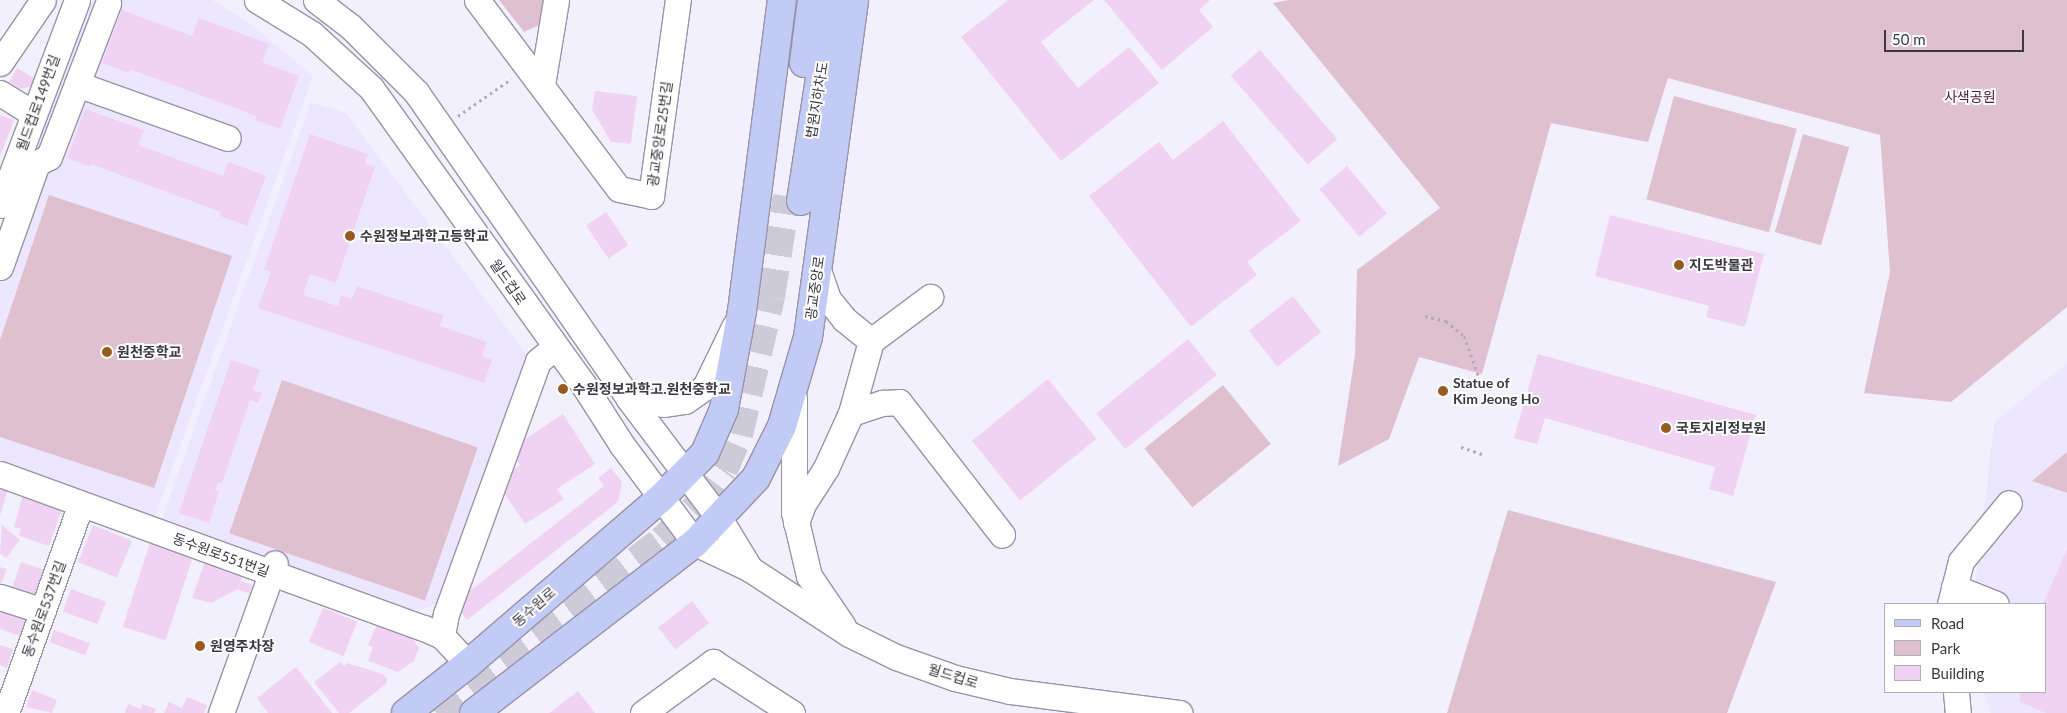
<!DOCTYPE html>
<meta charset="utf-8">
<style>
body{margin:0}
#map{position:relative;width:2067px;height:713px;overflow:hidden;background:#f3f0fe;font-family:Lato,"Noto Sans KR",sans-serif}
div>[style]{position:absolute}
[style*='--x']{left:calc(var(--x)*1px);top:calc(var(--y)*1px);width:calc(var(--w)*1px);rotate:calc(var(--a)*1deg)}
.built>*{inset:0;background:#ece6fe}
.green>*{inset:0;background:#dec0ce;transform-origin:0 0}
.building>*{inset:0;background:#f0d3f3;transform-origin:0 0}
.major-tunnel>*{height:28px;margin-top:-14px;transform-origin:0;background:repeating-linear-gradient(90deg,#cecbd8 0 28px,transparent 0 42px)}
.path>*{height:3px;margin-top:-1.5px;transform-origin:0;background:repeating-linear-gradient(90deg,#adabb7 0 2.5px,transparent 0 6.5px)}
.roads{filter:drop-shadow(1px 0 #9993a9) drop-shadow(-1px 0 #9993a9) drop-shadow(0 1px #9993a9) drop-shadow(0 -1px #9993a9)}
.minor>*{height:25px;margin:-12.5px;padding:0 12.5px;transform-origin:12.5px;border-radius:12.5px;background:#fff}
.major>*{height:28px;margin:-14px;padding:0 14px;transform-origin:14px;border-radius:14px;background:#c2cbf5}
.dots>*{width:14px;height:14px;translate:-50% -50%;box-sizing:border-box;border:2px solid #fff;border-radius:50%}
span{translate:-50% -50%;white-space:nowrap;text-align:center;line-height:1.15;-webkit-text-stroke:4px #fff;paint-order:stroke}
.park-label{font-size:14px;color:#4c1b38}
.street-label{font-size:14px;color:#3a3841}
.poi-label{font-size:14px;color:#3a3841;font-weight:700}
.left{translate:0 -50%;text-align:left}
.legend{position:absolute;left:1884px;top:603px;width:162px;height:90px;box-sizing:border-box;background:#fff;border:1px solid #b0afb3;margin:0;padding:6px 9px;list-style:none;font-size:15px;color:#3a3841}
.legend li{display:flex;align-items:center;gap:10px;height:25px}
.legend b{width:25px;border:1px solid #b0afb3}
.scale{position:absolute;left:1884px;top:30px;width:140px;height:22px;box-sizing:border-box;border:2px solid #3a3841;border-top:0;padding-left:6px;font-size:15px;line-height:18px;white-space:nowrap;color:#3a3841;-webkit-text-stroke:4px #fff;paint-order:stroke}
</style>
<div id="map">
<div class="built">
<div style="clip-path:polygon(93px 0,212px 0,248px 22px,313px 76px,154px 519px,0 463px,0 241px)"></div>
<div style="clip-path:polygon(311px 102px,346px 113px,529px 358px,442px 602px,413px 613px,161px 521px)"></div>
<div style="clip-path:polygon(2067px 363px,2067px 713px,1991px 713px,1984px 692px,2046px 692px,2046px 604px,1973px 604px,1994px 423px)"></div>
</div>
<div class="green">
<div style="clip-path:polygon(499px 0,544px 0,539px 25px,524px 32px)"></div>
<div style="clip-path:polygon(1289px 0,2067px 0,2067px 307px,1951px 402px,1864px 393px,1890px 272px,1880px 135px,1668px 78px,1648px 142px,1551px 123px,1482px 374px,1419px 357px,1389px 439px,1338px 466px,1355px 355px,1357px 270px,1440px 208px,1273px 3px)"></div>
<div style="left:1674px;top:96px;width:127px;height:107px;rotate:15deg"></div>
<div style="left:1803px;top:134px;width:48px;height:102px;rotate:16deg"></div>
<div style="clip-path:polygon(49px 195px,232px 256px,154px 488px,0 437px,0 340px)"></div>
<div style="left:282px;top:380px;width:207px;height:162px;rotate:19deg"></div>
<div style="left:1223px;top:385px;width:76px;height:101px;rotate:51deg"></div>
<div style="clip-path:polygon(2067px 452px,2067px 493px,2032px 481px)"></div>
<div style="clip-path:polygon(1508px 510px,1776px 582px,1727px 713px,1447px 713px)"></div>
</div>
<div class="building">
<div style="clip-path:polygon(1008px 0,1094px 0,1041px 42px,1078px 88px,1129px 47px,1159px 83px,1061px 161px,961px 37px)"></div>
<div style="clip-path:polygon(1104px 0,1210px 0,1199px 10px,1213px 27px,1162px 70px)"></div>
<div style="clip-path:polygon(122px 10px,192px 36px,199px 18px,269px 44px,262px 62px,299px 76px,280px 129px,255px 120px,257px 116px,130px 69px,128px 73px,102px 63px)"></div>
<div style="left:1260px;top:50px;width:118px;height:39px;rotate:49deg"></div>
<div style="clip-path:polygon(17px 68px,36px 79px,32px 86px,21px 89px,9px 82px)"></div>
<div style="clip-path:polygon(595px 91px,637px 96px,631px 144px,611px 142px,592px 110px)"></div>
<div style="clip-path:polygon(85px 109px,144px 130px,138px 145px,223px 176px,228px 162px,266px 176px,247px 226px,220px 216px,221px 212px,91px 164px,90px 167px,67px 158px)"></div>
<div style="clip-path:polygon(0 115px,14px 120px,0 156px)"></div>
<div style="clip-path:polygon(1223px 121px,1301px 221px,1247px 262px,1257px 275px,1191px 327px,1089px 196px,1159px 142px,1173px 160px)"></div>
<div style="clip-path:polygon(310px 134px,368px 154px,365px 164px,375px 167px,336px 283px,310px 274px,303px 295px,338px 306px,341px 295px,352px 299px,357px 286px,443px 315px,440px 326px,487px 342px,482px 356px,492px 360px,484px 383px,258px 308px,271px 272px,264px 269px)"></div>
<div style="left:1347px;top:166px;width:62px;height:36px;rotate:50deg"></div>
<div style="left:606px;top:212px;width:40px;height:24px;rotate:56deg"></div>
<div style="clip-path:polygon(1610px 215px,1764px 254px,1745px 327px,1706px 317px,1709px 306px,1595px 276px)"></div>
<div style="left:1293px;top:296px;width:46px;height:56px;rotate:52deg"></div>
<div style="left:1188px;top:339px;width:46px;height:118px;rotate:51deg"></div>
<div style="clip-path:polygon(1538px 354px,1756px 415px,1733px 496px,1709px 489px,1715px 467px,1545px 418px,1537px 444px,1514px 438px)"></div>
<div style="clip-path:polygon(231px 360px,260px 370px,253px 390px,262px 393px,258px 403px,250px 400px,222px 483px,218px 482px,215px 490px,219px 491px,209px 523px,179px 513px)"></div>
<div style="left:1048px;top:379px;width:77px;height:98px;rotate:51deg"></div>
<div style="clip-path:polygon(563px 414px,595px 464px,557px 489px,564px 499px,525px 524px,496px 481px,520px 465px,510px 449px)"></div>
<div style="clip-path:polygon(611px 468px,622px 482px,618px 502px,467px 620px,455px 605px,465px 583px,471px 590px,604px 486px,598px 478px)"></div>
<div style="clip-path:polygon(0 486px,8px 488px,0 516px)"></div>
<div style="clip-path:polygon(23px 495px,59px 508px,61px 512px,49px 546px,19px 536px,21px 529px,14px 527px)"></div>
<div style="clip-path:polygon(2px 525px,20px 540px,6px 558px,0 553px)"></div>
<div style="left:93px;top:525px;width:42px;height:40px;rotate:22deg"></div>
<div style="left:150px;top:543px;width:45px;height:88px;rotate:18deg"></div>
<div style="clip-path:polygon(2067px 549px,2067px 713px,2046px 713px,2020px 702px,2020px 692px,2046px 692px,2046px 604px,2043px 604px)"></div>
<div style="clip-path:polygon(205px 561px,243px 573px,238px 589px,211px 603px,192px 598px)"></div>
<div style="left:21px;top:562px;width:24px;height:33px;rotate:19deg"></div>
<div style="clip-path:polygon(0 567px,7px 569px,0 587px)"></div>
<div style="left:241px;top:581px;width:12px;height:9px;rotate:20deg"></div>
<div style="left:71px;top:589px;width:37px;height:24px;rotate:20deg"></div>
<div style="left:692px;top:601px;width:28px;height:43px;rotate:52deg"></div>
<div style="clip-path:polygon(0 604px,29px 614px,20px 636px,0 629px)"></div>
<div style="left:323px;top:608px;width:37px;height:37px;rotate:22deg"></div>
<div style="clip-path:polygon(377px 624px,412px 638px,419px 648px,414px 661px,398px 672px,368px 661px,373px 647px,368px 645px)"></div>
<div style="left:54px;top:630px;width:38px;height:13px;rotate:20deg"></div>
<div style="clip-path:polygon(0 645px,13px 649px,7px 668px,0 665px)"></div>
<div style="clip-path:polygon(340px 662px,344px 666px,347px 663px,383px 674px,387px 679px,386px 684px,349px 713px,339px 713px,314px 682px)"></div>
<div style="clip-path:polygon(296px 667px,332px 713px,268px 713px,257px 698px)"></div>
<div style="clip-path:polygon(32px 690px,57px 700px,52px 713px,26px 707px)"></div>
<div style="clip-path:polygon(578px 691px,595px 713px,549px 713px)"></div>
<div style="clip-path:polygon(187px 697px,207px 705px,204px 713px,164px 713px,169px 702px,182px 708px)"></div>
<div style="clip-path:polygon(128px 704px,141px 709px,142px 704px,156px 709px,154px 713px,125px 713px)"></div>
</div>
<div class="major-tunnel">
<div style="--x:436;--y:713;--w:285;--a:-37.4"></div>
<div style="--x:662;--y:540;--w:50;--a:-44.2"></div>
<div style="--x:698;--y:505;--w:44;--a:-53.4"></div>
<div style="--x:724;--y:470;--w:38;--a:-67"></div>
<div style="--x:739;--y:435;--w:142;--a:-76.9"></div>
<div style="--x:771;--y:297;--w:102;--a:-81"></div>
</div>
<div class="path">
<div style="--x:458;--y:116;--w:65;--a:-34.9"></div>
<div style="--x:1425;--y:316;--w:22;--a:13"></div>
<div style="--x:1446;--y:321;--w:23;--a:40"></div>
<div style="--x:1464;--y:336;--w:55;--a:69.9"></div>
<div style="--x:1461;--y:447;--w:25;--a:18"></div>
</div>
<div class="roads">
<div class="minor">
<div style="--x:257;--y:0;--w:65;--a:31.7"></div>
<div style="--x:312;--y:34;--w:80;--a:42.5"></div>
<div style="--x:371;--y:88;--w:364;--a:54.4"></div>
<div style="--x:583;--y:384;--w:72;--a:57.4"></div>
<div style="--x:622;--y:445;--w:122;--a:53.3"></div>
<div style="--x:695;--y:543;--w:61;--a:25.3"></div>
<div style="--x:750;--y:569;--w:118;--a:33.3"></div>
<div style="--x:849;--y:634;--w:52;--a:26.1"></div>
<div style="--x:896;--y:657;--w:63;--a:19.6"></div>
<div style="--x:955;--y:678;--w:57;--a:13.3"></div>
<div style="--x:1010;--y:691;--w:171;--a:7.4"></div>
<div style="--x:316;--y:0;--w:44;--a:37.6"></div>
<div style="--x:351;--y:27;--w:92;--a:45"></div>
<div style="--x:416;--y:92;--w:374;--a:55.2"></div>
<div style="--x:629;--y:399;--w:149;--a:52.9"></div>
<div style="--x:719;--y:518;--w:60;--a:58.7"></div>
<div style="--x:477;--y:0;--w:236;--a:53.1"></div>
<div style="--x:619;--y:189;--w:33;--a:12"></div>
<div style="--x:651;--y:196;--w:198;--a:-82.2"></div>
<div style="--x:0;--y:63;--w:76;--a:-55.7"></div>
<div style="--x:77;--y:84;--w:160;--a:19.7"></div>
<div style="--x:542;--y:85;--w:86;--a:-80.6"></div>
<div style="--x:0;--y:93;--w:40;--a:32"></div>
<div style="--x:0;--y:205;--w:219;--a:-69.4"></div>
<div style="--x:0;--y:267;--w:110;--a:-70.4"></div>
<div style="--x:37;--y:163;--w:13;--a:-27"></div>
<div style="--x:49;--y:157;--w:165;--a:-69"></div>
<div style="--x:817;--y:267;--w:34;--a:71"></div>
<div style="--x:828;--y:299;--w:26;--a:51"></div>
<div style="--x:844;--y:319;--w:35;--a:39"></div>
<div style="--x:794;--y:398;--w:114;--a:90"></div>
<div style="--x:794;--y:512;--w:66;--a:76.8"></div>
<div style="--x:809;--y:576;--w:60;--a:55.8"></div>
<div style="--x:629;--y:399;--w:34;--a:8"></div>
<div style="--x:663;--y:404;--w:22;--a:-8"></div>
<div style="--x:685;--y:401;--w:24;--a:-35"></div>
<div style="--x:705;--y:387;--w:67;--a:-64.2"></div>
<div style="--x:851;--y:413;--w:33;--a:-18"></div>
<div style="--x:882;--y:403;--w:17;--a:-3"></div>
<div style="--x:899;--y:402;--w:168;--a:52.2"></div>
<div style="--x:0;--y:474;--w:451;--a:20"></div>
<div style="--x:424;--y:628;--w:20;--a:24"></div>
<div style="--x:442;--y:636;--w:38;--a:47"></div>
<div style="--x:796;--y:523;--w:20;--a:-70"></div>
<div style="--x:803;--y:504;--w:43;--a:-57.4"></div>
<div style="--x:826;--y:468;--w:60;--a:-65.6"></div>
<div style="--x:851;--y:413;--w:75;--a:-74.5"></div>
<div style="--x:871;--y:341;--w:74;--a:-36.7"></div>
<div style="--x:1954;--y:587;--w:45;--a:22"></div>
<div style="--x:0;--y:597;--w:45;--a:18"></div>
<div style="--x:1950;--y:604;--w:44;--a:-75.7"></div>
<div style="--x:1961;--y:561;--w:75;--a:-50.4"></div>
<div style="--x:442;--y:636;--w:22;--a:-80"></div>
<div style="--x:446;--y:614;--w:269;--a:-70"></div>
<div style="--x:538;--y:361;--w:21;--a:-39"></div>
<div style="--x:1956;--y:692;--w:21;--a:85"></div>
<div style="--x:6;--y:713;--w:222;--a:-70.3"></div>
<div style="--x:221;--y:713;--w:159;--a:-70.2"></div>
<div style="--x:643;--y:713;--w:87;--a:-36.1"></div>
<div style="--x:713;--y:662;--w:94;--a:32.8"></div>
</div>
<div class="major">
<div style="--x:804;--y:63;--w:64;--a:-82.8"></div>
<div style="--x:801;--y:201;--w:203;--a:-81.2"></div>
<div style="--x:406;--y:713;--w:79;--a:-38.3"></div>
<div style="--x:468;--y:664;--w:255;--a:-40.7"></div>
<div style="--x:661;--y:498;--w:63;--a:-45.6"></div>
<div style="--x:705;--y:453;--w:48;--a:-66.6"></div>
<div style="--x:724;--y:409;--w:100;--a:-79.6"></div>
<div style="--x:742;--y:311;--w:314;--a:-82.7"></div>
<div style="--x:474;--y:713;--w:279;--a:-37.6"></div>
<div style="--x:695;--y:543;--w:89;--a:-46.8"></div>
<div style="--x:756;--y:478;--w:58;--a:-63.4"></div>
<div style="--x:782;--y:426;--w:93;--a:-73.7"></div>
<div style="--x:808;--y:337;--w:340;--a:-82.2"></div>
</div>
</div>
<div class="dots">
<div style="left:350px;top:236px;background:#985b1f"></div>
<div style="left:1679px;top:265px;background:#985b1f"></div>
<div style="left:107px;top:352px;background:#985b1f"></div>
<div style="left:563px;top:389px;background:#985b1f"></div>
<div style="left:1443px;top:391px;background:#985b1f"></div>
<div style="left:1666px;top:428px;background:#985b1f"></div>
<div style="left:200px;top:646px;background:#985b1f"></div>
</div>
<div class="park-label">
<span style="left:1970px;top:97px">사색공원</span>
</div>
<div class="street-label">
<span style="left:817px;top:100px;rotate:-81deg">법원지하차도</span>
<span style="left:38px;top:103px;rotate:-70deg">월드컵로149번길</span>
<span style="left:660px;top:134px;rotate:-82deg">광교중앙로25번길</span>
<span style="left:508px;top:282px;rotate:55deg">월드컵로</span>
<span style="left:815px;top:288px;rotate:-82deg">광교중앙로</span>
<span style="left:221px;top:555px;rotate:20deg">동수원로551번길</span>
<span style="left:534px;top:607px;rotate:-41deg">동수원로</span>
<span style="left:44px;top:609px;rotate:-70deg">동수원로537번길</span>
<span style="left:953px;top:676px;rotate:17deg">월드컵로</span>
</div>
<div class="poi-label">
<span class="left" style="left:360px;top:236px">수원정보과학고등학교</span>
<span class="left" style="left:1689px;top:265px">지도박물관</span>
<span class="left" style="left:117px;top:352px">원천중학교</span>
<span class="left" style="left:1453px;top:391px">Statue of<br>Kim Jeong Ho</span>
<span class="left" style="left:573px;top:389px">수원정보과학고.원천중학교</span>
<span class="left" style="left:1676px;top:428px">국토지리정보원</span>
<span class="left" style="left:210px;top:646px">원영주차장</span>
</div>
<ul class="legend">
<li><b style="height:6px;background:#c2cbf5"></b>Road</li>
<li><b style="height:14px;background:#dec0ce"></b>Park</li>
<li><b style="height:14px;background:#f0d3f3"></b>Building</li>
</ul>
<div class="scale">50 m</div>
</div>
